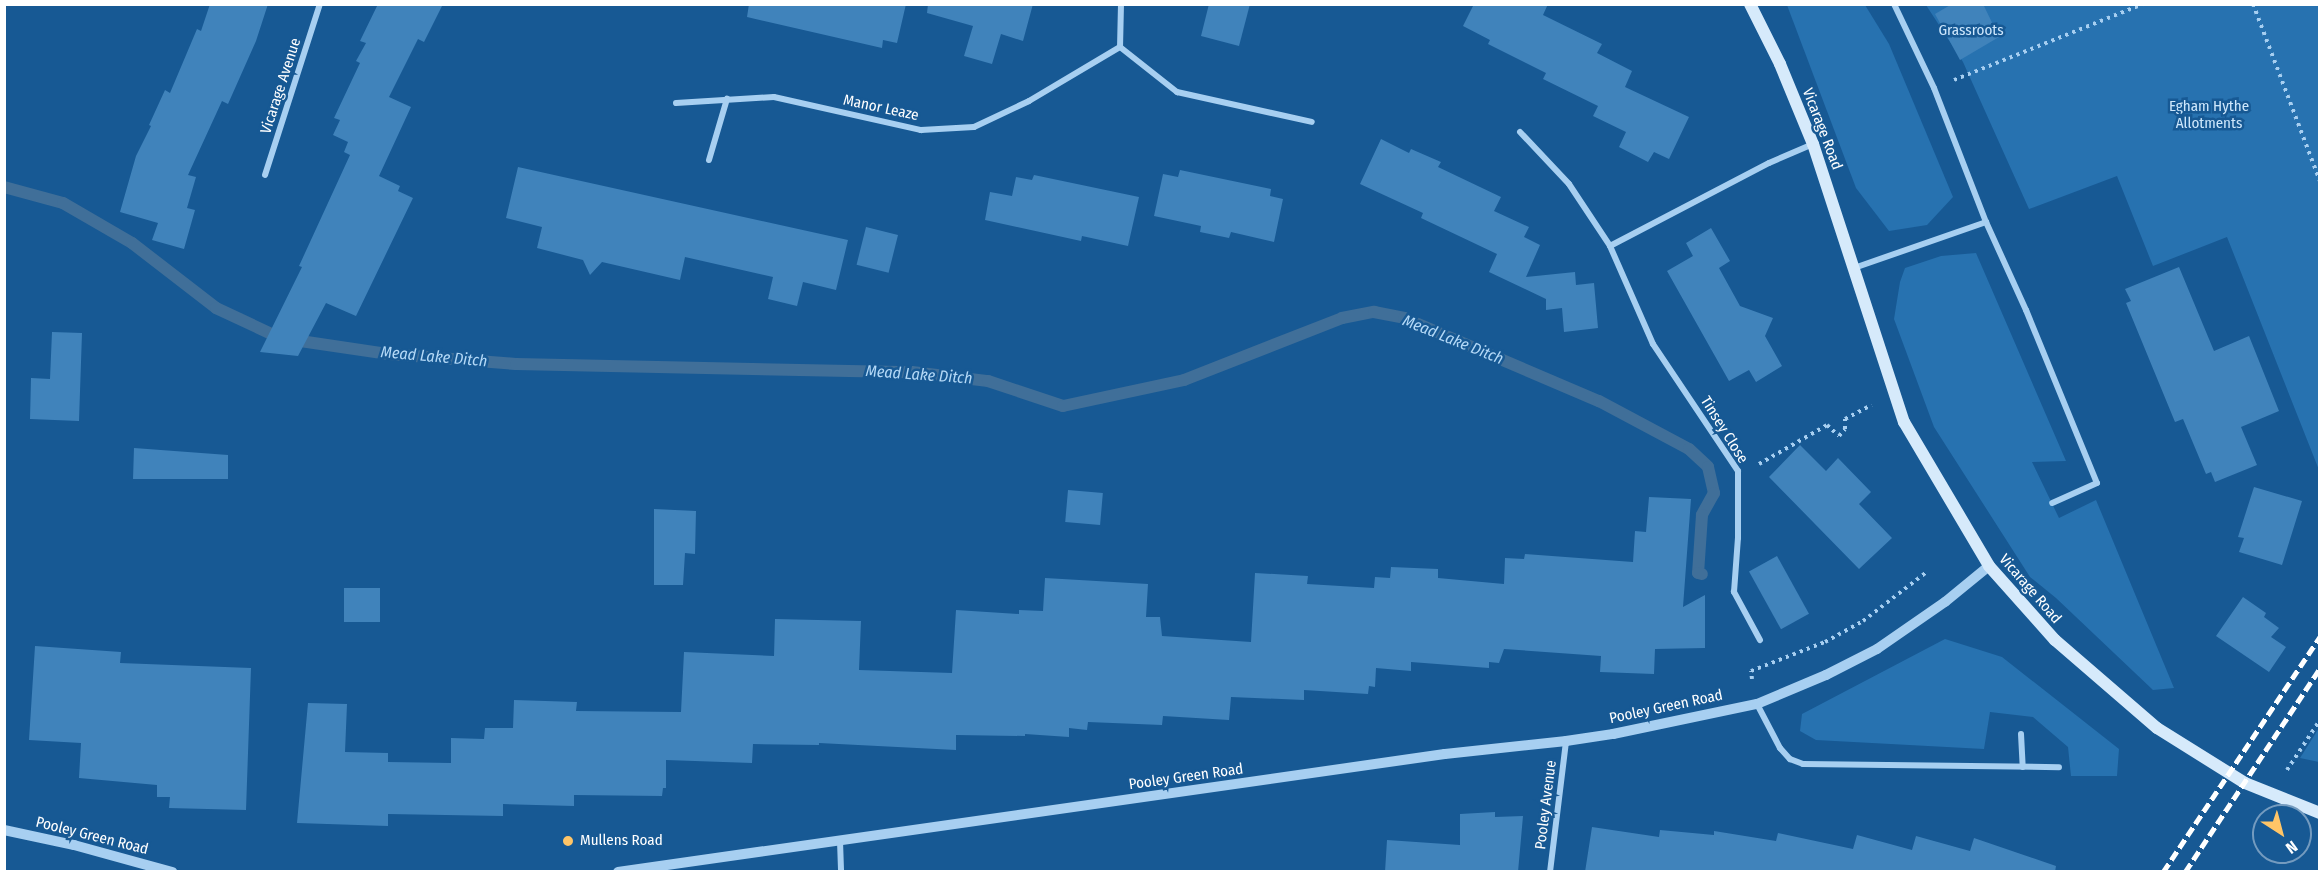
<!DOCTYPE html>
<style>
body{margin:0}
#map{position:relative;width:2324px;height:876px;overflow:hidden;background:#175994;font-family:"Fira Sans Condensed",sans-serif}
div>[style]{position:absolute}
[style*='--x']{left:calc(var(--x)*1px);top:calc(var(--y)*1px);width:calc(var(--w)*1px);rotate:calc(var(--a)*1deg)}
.green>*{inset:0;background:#2772b0}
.stream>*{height:12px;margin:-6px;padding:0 6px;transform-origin:6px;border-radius:6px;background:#406f99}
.building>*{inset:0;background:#4083bb;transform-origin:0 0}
.path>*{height:4px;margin-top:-2px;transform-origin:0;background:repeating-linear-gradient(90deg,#a7cff1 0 3px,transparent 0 7.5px)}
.minor>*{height:6px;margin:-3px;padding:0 3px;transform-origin:3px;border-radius:3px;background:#a7cff1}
.tertiary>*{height:10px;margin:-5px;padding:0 5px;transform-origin:5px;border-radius:5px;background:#a7cff1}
.secondary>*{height:12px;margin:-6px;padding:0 6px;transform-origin:6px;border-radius:6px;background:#d6eafb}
.rail>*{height:4.5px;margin-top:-2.25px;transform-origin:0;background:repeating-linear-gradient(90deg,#fff 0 10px,transparent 0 14.5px)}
.dots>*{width:16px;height:16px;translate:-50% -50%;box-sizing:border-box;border:3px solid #175994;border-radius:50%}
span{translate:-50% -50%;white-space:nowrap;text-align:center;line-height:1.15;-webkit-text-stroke:5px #175994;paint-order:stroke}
.park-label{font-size:15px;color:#cee7fc}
.street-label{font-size:15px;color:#fff}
.poi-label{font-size:15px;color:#fff}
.left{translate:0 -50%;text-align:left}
.water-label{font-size:16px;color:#b4d9f7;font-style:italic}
.frame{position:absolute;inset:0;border:6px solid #fff;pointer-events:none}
.north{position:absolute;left:2252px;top:804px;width:60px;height:60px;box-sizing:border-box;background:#175994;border:2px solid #749bbf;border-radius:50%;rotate:144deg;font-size:16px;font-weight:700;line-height:24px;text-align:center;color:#fff}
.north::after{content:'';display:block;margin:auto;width:21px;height:27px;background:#ffc567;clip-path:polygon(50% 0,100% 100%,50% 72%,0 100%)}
</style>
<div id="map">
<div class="green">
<div style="clip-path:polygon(1787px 5px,1865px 5px,1889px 44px,1953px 197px,1927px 225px,1889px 231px,1856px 188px)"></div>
<div style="clip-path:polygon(1926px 5px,2319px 5px,2319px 470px,2227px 237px,2153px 266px,2117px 176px,2029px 209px,1963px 62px)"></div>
<div style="clip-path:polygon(1976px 253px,2066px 461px,2032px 462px,2059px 518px,2096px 500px,2174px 688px,2153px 690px,2056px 598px,2030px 577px,1934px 427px,1894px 319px,1900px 282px,1905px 268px,1941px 256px)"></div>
<div style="clip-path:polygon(1945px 639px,2002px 657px,2119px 749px,2117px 776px,2071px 776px,2068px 747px,2033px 717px,1990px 712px,1984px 749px,1816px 740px,1800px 731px,1802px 714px)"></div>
<div style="clip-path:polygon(2319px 728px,2319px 762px,2300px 758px)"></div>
</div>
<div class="stream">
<div style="--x:4;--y:187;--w:61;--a:15.2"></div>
<div style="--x:63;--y:203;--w:80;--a:30.1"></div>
<div style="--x:132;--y:243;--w:106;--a:37.7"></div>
<div style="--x:216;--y:308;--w:71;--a:25.1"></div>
<div style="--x:280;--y:338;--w:110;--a:8.4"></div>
<div style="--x:389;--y:354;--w:127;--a:4.5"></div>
<div style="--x:516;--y:364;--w:396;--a:1.2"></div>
<div style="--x:912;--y:372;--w:77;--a:6.8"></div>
<div style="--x:988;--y:381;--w:79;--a:18.4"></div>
<div style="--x:1063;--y:406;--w:124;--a:-12.1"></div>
<div style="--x:1184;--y:380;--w:170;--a:-21.4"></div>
<div style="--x:1342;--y:318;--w:33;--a:-11"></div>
<div style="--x:1374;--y:312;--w:31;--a:11"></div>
<div style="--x:1404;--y:318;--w:212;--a:23.1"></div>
<div style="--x:1599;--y:401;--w:102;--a:28.1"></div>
<div style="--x:1689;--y:449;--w:26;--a:43"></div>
<div style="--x:1708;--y:467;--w:27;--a:77"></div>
<div style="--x:1714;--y:493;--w:25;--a:119"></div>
<div style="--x:1702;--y:515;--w:58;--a:93.9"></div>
<div style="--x:1698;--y:573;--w:4;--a:14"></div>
</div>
<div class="building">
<div style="clip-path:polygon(210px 4px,268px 4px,256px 41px,228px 104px,222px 101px,188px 175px,196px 177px,187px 208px,195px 210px,184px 249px,152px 240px,158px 223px,120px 212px,136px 156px,151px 126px,149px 125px,165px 90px,170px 93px,197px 29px,201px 31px)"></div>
<div style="clip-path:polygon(378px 4px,443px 4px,424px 42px,418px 39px,389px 97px,411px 107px,379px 176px,400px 186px,398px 191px,413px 198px,356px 316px,326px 303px,298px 356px,260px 352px,302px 267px,299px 266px,350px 155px,344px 152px,348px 142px,333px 135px,340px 120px,334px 118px,360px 63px,356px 61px,366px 43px,360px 41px)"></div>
<div style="clip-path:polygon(749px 4px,906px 4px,897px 43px,883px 40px,882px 48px,747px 17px)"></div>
<div style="clip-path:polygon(928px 4px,1033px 4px,1023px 41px,1001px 34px,992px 64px,964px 56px,973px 26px,927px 13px)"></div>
<div style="clip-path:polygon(1209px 4px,1250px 4px,1239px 46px,1201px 36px)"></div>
<div style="clip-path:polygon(1474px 4px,1548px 4px,1543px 15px,1602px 44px,1597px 53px,1632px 71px,1625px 87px,1689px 117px,1669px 159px,1654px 152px,1648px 162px,1619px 147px,1626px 132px,1593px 116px,1598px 106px,1543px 79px,1546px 73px,1488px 44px,1490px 40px,1463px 26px)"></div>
<div style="clip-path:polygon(1952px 4px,1983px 4px,1999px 37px,1960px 60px,1935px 14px)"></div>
<div style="clip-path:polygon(1381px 139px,1409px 153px,1411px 149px,1441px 162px,1438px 167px,1501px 197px,1494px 211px,1529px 227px,1524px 237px,1540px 245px,1526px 277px,1575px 272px,1576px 285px,1594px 283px,1598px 328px,1564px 332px,1562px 308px,1546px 310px,1546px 299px,1489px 272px,1497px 254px,1421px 218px,1423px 213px,1360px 184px)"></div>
<div style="clip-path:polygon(518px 167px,848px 240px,836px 290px,803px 282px,797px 306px,768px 299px,773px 277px,685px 257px,680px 280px,602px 262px,590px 275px,583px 260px,537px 248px,542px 227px,506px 218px)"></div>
<div style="clip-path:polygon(1180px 170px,1271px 189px,1270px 196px,1283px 199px,1274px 242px,1231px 232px,1229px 238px,1200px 232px,1201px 226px,1154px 216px,1163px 174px,1178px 177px)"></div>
<div style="clip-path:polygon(1034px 175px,1139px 197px,1128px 246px,1082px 236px,1081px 241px,985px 220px,990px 192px,1012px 196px,1016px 177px,1032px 180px)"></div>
<div style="left:866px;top:227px;width:33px;height:39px;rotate:14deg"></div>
<div style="clip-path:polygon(1711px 228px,1730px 261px,1719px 268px,1740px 306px,1773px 318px,1765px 336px,1782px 366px,1756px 382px,1749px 370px,1729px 381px,1667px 271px,1693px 256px,1686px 243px)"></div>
<div style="clip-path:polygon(2179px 267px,2214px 351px,2249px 336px,2279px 411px,2241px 427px,2257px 465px,2215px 482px,2211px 472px,2206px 474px,2183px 419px,2175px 422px,2126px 303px,2131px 301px,2125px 289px)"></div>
<div style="clip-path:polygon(52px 332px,82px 333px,79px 421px,30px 419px,31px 378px,50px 379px)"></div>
<div style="clip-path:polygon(1800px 445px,1826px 471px,1838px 458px,1871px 492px,1859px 504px,1892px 538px,1859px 569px,1769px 477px)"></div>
<div style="clip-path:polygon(134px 448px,228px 455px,228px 479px,133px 479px)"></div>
<div style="clip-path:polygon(2254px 487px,2302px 501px,2282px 565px,2239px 552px,2244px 538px,2238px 537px)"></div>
<div style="left:1068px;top:490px;width:35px;height:32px;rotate:5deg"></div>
<div style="clip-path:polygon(1649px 497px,1691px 499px,1683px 607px,1705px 595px,1705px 648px,1655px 649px,1654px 674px,1600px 672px,1601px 656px,1504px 649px,1499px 663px,1489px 662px,1489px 668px,1411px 662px,1411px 671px,1376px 668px,1375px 687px,1369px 686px,1368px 694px,1304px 690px,1304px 700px,1231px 697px,1229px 720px,1163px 716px,1162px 725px,1088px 722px,1087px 730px,1069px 728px,1069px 737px,1025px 734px,1025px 736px,956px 735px,956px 750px,819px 743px,819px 745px,753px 744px,752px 763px,666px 760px,666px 788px,663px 788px,662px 796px,574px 795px,574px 806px,503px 804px,503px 816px,388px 814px,388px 826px,297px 823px,308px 703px,347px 704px,345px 752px,388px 753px,388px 762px,451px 763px,451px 738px,484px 739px,485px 728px,513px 728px,514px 700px,577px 702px,576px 711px,681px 712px,684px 652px,774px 656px,775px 619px,861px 621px,859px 670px,952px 673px,956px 610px,1019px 614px,1019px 610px,1043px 611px,1045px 578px,1148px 584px,1146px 617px,1160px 617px,1162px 636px,1251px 642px,1255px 573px,1308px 576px,1307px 584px,1374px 588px,1375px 577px,1390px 578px,1391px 567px,1438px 569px,1438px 578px,1504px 584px,1505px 558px,1524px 559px,1525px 554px,1633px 562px,1635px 531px,1646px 532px)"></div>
<div style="clip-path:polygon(654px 509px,696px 511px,695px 554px,685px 553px,683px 585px,654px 585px)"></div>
<div style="left:1777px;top:556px;width:66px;height:32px;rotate:61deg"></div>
<div style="left:344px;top:588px;width:36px;height:34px"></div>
<div style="clip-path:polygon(2243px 597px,2266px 613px,2264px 617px,2279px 628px,2271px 637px,2286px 647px,2269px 672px,2216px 636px)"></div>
<div style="clip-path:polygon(35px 646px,121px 652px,120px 663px,251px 668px,246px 810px,169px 808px,170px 797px,157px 797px,157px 785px,79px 778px,81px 743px,29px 740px)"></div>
<div style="clip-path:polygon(1495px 812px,1495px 817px,1523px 816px,1518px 872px,1385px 872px,1387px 840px,1460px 845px,1460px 814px)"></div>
<div style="clip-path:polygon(1592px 827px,1659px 837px,1660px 830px,1714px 835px,1714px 831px,1776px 841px,1778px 833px,1853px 849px,1857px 835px,1912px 850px,1916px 836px,1970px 851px,1974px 838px,2056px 866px,2055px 872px,1585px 872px)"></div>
</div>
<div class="path">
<div style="--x:2253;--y:4;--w:189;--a:69.3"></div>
<div style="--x:1954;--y:80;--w:204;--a:-21.9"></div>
<div style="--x:1759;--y:464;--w:78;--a:-29.8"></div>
<div style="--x:1827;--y:425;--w:16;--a:43"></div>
<div style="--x:1839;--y:436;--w:9;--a:-49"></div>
<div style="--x:1845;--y:429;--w:10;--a:-90"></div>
<div style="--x:1845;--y:419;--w:30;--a:-28"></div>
<div style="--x:1752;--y:679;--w:8;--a:-97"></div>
<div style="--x:1751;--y:671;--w:79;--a:-21.4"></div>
<div style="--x:1825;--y:642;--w:43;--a:-28.9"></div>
<div style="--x:1863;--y:621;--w:82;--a:-37.6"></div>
<div style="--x:2287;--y:770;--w:60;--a:-56.6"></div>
</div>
<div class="minor">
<div style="--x:1121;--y:4;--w:43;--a:91.3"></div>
<div style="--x:1120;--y:47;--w:73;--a:38.3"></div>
<div style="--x:1177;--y:92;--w:138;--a:12.5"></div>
<div style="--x:1894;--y:4;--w:93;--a:64.5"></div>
<div style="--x:1934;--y:88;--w:144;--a:68.8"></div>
<div style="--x:1986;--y:222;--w:97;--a:65.6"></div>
<div style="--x:2026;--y:310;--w:187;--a:67.7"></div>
<div style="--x:2097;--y:483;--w:49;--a:156"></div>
<div style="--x:676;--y:103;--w:98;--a:-3.5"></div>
<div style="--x:774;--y:97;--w:151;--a:12.7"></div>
<div style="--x:921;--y:130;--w:53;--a:-3.2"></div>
<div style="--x:974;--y:127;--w:61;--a:-25.3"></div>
<div style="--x:1029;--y:101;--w:106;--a:-30.7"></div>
<div style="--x:1520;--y:132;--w:71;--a:46.7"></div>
<div style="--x:1569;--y:184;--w:74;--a:56.5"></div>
<div style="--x:709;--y:160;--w:64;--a:-73.6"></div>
<div style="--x:265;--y:175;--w:180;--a:-72.2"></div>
<div style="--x:1854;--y:268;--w:140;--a:-19.2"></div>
<div style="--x:1760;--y:640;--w:55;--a:-118.4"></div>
<div style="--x:1734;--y:592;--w:54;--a:-85.8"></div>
<div style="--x:1738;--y:538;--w:67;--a:-90"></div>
<div style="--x:1738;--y:471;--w:153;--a:-123.8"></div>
<div style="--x:1653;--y:344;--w:107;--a:-113.7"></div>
<div style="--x:1610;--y:246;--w:179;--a:-27.6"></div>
<div style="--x:1769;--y:163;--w:48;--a:-23.4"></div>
<div style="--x:1757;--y:704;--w:50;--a:62.4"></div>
<div style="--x:1780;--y:748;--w:15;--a:48"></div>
<div style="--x:1790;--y:759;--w:14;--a:21"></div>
<div style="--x:1803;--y:764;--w:256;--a:0.7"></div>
<div style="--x:2021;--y:734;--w:33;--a:87"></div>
<div style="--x:840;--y:841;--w:31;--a:88"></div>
<div style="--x:1550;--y:872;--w:132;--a:-83"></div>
</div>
<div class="tertiary">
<div style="--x:4;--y:830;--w:72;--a:12.1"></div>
<div style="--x:74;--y:845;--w:102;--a:15.4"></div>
<div style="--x:618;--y:872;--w:835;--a:-8.12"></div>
<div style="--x:1445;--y:754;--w:122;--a:-6.1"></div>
<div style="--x:1566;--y:741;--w:48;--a:-8.5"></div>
<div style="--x:1613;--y:734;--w:147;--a:-11.8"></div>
<div style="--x:1757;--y:704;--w:75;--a:-22.8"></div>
<div style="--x:1826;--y:675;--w:57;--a:-27"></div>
<div style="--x:1877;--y:649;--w:83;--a:-34.7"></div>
<div style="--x:1945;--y:602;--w:57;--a:-39.3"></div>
</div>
<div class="secondary">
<div style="--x:1750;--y:4;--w:67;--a:63.4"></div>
<div style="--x:1780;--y:64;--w:87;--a:67.6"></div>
<div style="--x:1813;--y:144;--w:293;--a:71.9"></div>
<div style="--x:1904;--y:422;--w:167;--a:59.4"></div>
<div style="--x:1989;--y:566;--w:99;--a:48.3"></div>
<div style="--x:2055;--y:640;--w:135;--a:40.8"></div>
<div style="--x:2157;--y:728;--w:104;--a:32"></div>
<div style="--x:2245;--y:783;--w:81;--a:21.8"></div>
</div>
<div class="rail">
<div style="--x:2163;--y:872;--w:283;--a:-56.3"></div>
<div style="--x:2185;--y:872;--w:245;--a:-56.5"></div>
</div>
<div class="dots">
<div style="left:568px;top:841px;background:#ffc567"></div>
</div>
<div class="park-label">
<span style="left:1971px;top:31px">Grassroots</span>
<span style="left:2209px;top:115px">Egham Hythe<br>Allotments</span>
</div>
<div class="street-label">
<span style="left:281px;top:86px;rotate:-72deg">Vicarage Avenue</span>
<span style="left:881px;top:108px;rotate:12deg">Manor Leaze</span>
<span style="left:1822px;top:129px;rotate:69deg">Vicarage Road</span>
<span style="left:1724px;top:430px;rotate:58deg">Tinsey Close</span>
<span style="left:2030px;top:589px;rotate:49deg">Vicarage Road</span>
<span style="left:1666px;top:707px;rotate:-12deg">Pooley Green Road</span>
<span style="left:1186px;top:777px;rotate:-8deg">Pooley Green Road</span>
<span style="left:1546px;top:805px;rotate:-83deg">Pooley Avenue</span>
<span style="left:92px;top:836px;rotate:14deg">Pooley Green Road</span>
</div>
<div class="poi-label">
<span class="left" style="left:580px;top:841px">Mullens Road</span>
</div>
<div class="water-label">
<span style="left:1453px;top:340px;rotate:22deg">Mead Lake Ditch</span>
<span style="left:434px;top:357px;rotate:5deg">Mead Lake Ditch</span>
<span style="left:919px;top:375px;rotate:4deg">Mead Lake Ditch</span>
</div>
<div class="frame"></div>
<div class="north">N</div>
</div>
